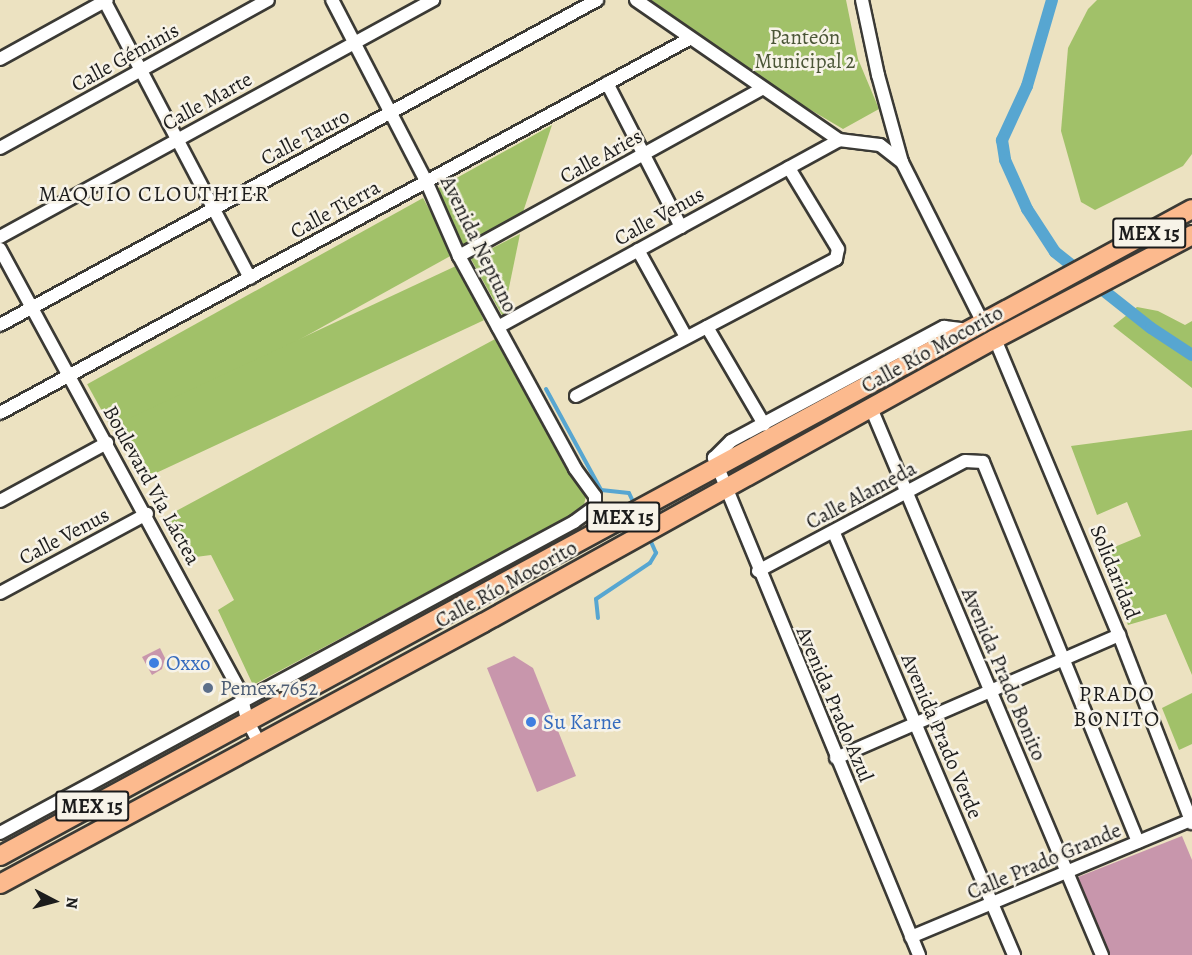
<!DOCTYPE html>
<meta charset="utf-8">
<style>
body{margin:0}
#map{position:relative;width:1192px;height:955px;overflow:hidden;background:#ece2c1;font-family:Alegreya,serif}
div>[style]{position:absolute}
[style*='--x']{left:calc(var(--x)*1px);top:calc(var(--y)*1px);width:calc(var(--w)*1px);rotate:calc(var(--a)*1deg)}
.green>*{inset:0;background:#a1c169;transform-origin:0 0}
.stream>*{height:4px;margin:-2px;padding:0 2px;transform-origin:2px;border-radius:2px;background:#57a6d1}
.canal>*{height:12px;margin:-6px;padding:0 6px;transform-origin:6px;border-radius:6px;background:#57a6d1}
.building>*{inset:0;background:#c896ac}
.roads{filter:drop-shadow(2px 0 #3b3a35) drop-shadow(-2px 0 #3b3a35) drop-shadow(0 2px #3b3a35) drop-shadow(0 -2px #3b3a35)}
.street>*{height:12px;margin:-6px;padding:0 6px;transform-origin:6px;border-radius:6px;background:#fff}
.primary>*{height:18px;margin:-9px;padding:0 9px;transform-origin:9px;border-radius:9px;background:#fcba8e}
.dots>*{width:16px;height:16px;translate:-50% -50%;box-sizing:border-box;border:3px solid #f7f3e8;border-radius:50%}
span{translate:-50% -50%;white-space:nowrap;text-align:center;line-height:1.15;-webkit-text-stroke:5px #f7f3e8;paint-order:stroke}
.shield-label span{padding:2px 4px;background:#f7f3e8;border:2px solid;border-radius:4px;-webkit-text-stroke-width:0}
.shield-label{font-size:20px;color:#1c1c1c;font-weight:700}
.park-label{font-size:21px;color:#4b5637}
.street-label{font-size:21px;color:#1c1c1c}
.shop-label{font-size:21px;color:#366cbe}
.left{translate:0 -50%;text-align:left}
.service-label{font-size:21px;color:#4e5e75}
.neighbourhood-label{font-size:22px;color:#1c1c1c;letter-spacing:1.5px}
.north{position:absolute;left:24px;top:871px;width:60px;height:60px;-webkit-text-stroke:4px #f7f3e8;paint-order:stroke;rotate:96deg;font-size:16px;font-weight:700;line-height:24px;text-align:center;color:#1c1c1c}
.north::after{content:'';display:block;margin:auto;width:21px;height:27px;background:#1c1c1c;clip-path:polygon(50% 0,100% 100%,50% 72%,0 100%)}
</style>
<div id="map">
<div class="green">
<div style="clip-path:polygon(651px 0,846px 0,858px 59px,879px 109px,843px 129px,787px 96px)"></div>
<div style="clip-path:polygon(1097px 0,1192px 0,1192px 154px,1183px 166px,1095px 210px,1081px 202px,1061px 131px,1068px 48px,1088px 9px)"></div>
<div style="clip-path:polygon(552px 125px,521px 218px,465px 248px,435px 190px)"></div>
<div style="left:423px;top:198px;width:64px;height:384px;rotate:61deg"></div>
<div style="clip-path:polygon(520px 234px,503px 317px,471px 259px)"></div>
<div style="left:458px;top:265px;width:61px;height:377px;rotate:65deg"></div>
<div style="clip-path:polygon(1137px 307px,1158px 311px,1185px 325px,1192px 321px,1192px 388px,1113px 326px)"></div>
<div style="clip-path:polygon(497px 338px,586px 496px,583px 509px,253px 685px,218px 610px,234px 600px,211px 555px,188px 558px,165px 517px)"></div>
<div style="clip-path:polygon(1192px 430px,1192px 675px,1166px 614px,1128px 625px,1100px 553px,1141px 536px,1127px 502px,1097px 515px,1071px 446px)"></div>
<div style="clip-path:polygon(1192px 693px,1192px 744px,1179px 750px,1162px 708px)"></div>
</div>
<div class="stream">
<div style="--x:546;--y:389;--w:115;--a:61.4"></div>
<div style="--x:601;--y:490;--w:28;--a:6"></div>
<div style="--x:629;--y:493;--w:14;--a:65"></div>
<div style="--x:598;--y:618;--w:19;--a:-96"></div>
<div style="--x:596;--y:599;--w:65;--a:-33.7"></div>
<div style="--x:650;--y:563;--w:12;--a:-59"></div>
<div style="--x:656;--y:553;--w:17;--a:-114"></div>
</div>
<div class="canal">
<div style="--x:1052;--y:0;--w:90;--a:106.2"></div>
<div style="--x:1027;--y:86;--w:60;--a:114.8"></div>
<div style="--x:1002;--y:140;--w:20;--a:81"></div>
<div style="--x:1005;--y:160;--w:54;--a:65.8"></div>
<div style="--x:1027;--y:209;--w:51;--a:56.9"></div>
<div style="--x:1055;--y:252;--w:122;--a:38.4"></div>
<div style="--x:1151;--y:328;--w:49;--a:33.4"></div>
</div>
<div class="building">
<div style="clip-path:polygon(160px 648px,165px 658px,162px 669px,152px 675px,142px 657px)"></div>
<div style="clip-path:polygon(514px 656px,533px 668px,576px 776px,537px 792px,487px 668px)"></div>
<div style="clip-path:polygon(1182px 836px,1192px 860px,1192px 955px,1110px 955px,1078px 877px)"></div>
</div>
<div class="roads">
<div class="street">
<div style="--x:104;--y:0;--w:314;--a:62.3"></div>
<div style="--x:636;--y:0;--w:247;--a:34.6"></div>
<div style="--x:839;--y:140;--w:41;--a:7"></div>
<div style="--x:880;--y:145;--w:28;--a:38"></div>
<div style="--x:862;--y:0;--w:77;--a:78"></div>
<div style="--x:878;--y:75;--w:90;--a:74.6"></div>
<div style="--x:902;--y:162;--w:180;--a:63.3"></div>
<div style="--x:0;--y:59;--w:122;--a:-28.9"></div>
<div style="--x:607;--y:83;--w:162;--a:62.8"></div>
<div style="--x:0;--y:148;--w:306;--a:-28.9"></div>
<div style="--x:0;--y:237;--w:494;--a:-28.7"></div>
<div style="--x:0;--y:249;--w:503;--a:61.5"></div>
<div style="--x:240;--y:691;--w:32;--a:76"></div>
<div style="--x:248;--y:722;--w:24;--a:62"></div>
<div style="--x:638;--y:250;--w:99;--a:61.1"></div>
<div style="--x:459;--y:256;--w:346;--a:-28.9"></div>
<div style="--x:0;--y:325;--w:680;--a:-28.56"></div>
<div style="--x:498;--y:327;--w:389;--a:-28.7"></div>
<div style="--x:707;--y:327;--w:113;--a:59.6"></div>
<div style="--x:995;--y:339;--w:321;--a:67.3"></div>
<div style="--x:1119;--y:635;--w:202;--a:68.8"></div>
<div style="--x:576;--y:396;--w:294;--a:-27.8"></div>
<div style="--x:836;--y:259;--w:10;--a:-79"></div>
<div style="--x:838;--y:249;--w:95;--a:-121.2"></div>
<div style="--x:871;--y:408;--w:594;--a:67.11"></div>
<div style="--x:0;--y:413;--w:784;--a:-28.49"></div>
<div style="--x:0;--y:501;--w:122;--a:-28.5"></div>
<div style="--x:834;--y:533;--w:459;--a:66.9"></div>
<div style="--x:758;--y:571;--w:234;--a:-28"></div>
<div style="--x:965;--y:461;--w:18;--a:3"></div>
<div style="--x:983;--y:462;--w:410;--a:67.8"></div>
<div style="--x:0;--y:593;--w:167;--a:-28.3"></div>
<div style="--x:836;--y:758;--w:309;--a:-23.5"></div>
<div style="--x:0;--y:833;--w:653;--a:-28.45"></div>
<div style="--x:574;--y:522;--w:26;--a:-36"></div>
<div style="--x:595;--y:507;--w:11;--a:-90"></div>
<div style="--x:595;--y:496;--w:34;--a:-126"></div>
<div style="--x:575;--y:468;--w:242;--a:-118.7"></div>
<div style="--x:459;--y:256;--w:82;--a:-113.7"></div>
<div style="--x:426;--y:181;--w:204;--a:-117.4"></div>
<div style="--x:911;--y:937;--w:303;--a:-22.7"></div>
<div style="--x:919;--y:955;--w:538;--a:-112.41"></div>
<div style="--x:714;--y:458;--w:24;--a:-45"></div>
<div style="--x:731;--y:441;--w:242;--a:-28.2"></div>
<div style="--x:944;--y:327;--w:25;--a:7"></div>
</div>
<div class="primary">
<div style="--x:0;--y:856;--w:1356;--a:-28.49"></div>
<div style="--x:0;--y:884;--w:549;--a:-28.39"></div>
<div style="--x:483;--y:623;--w:585;--a:-29.02"></div>
<div style="--x:995;--y:339;--w:223;--a:-27.8"></div>
</div>
</div>
<div class="dots">
<div style="left:154px;top:663px;background:#3f7fe0"></div>
<div style="left:208px;top:688px;background:#5c6f8a"></div>
<div style="left:531px;top:722px;background:#3f7fe0"></div>
</div>
<div class="shield-label">
<span style="left:1149px;top:233px">MEX 15</span>
<span style="left:623px;top:517px">MEX 15</span>
<span style="left:92px;top:806px">MEX 15</span>
</div>
<div class="park-label">
<span style="left:805px;top:49px">Panteón<br>Municipal 2</span>
</div>
<div class="street-label">
<span style="left:125px;top:57px;rotate:-29deg">Calle Géminis</span>
<span style="left:207px;top:101px;rotate:-29deg">Calle Marte</span>
<span style="left:305px;top:137px;rotate:-28deg">Calle Tauro</span>
<span style="left:601px;top:156px;rotate:-29deg">Calle Aries</span>
<span style="left:335px;top:209px;rotate:-29deg">Calle Tierra</span>
<span style="left:659px;top:216px;rotate:-29deg">Calle Venus</span>
<span style="left:479px;top:244px;rotate:64deg">Avenida Neptuno</span>
<span style="left:932px;top:349px;rotate:-29deg">Calle Río Mocorito</span>
<span style="left:152px;top:485px;rotate:61deg">Boulevard Vía Láctea</span>
<span style="left:861px;top:495px;rotate:-28deg">Calle Alameda</span>
<span style="left:64px;top:536px;rotate:-28deg">Calle Venus</span>
<span style="left:1115px;top:572px;rotate:68deg">Solidaridad</span>
<span style="left:506px;top:584px;rotate:-29deg">Calle Río Mocorito</span>
<span style="left:1004px;top:674px;rotate:67deg">Avenida Prado Bonito</span>
<span style="left:835px;top:704px;rotate:67deg">Avenida Prado Azul</span>
<span style="left:942px;top:736px;rotate:67deg">Avenida Prado Verde</span>
<span style="left:1044px;top:861px;rotate:-23deg">Calle Prado Grande</span>
</div>
<div class="shop-label">
<span class="left" style="left:166px;top:663px">Oxxo</span>
<span class="left" style="left:543px;top:722px">Su Karne</span>
</div>
<div class="service-label">
<span class="left" style="left:220px;top:688px">Pemex 7652</span>
</div>
<div class="neighbourhood-label">
<span style="left:154px;top:195px">MAQUIO CLOUTHIER</span>
<span style="left:1117px;top:707px">PRADO<br>BONITO</span>
</div>
<div class="north">N</div>
</div>
